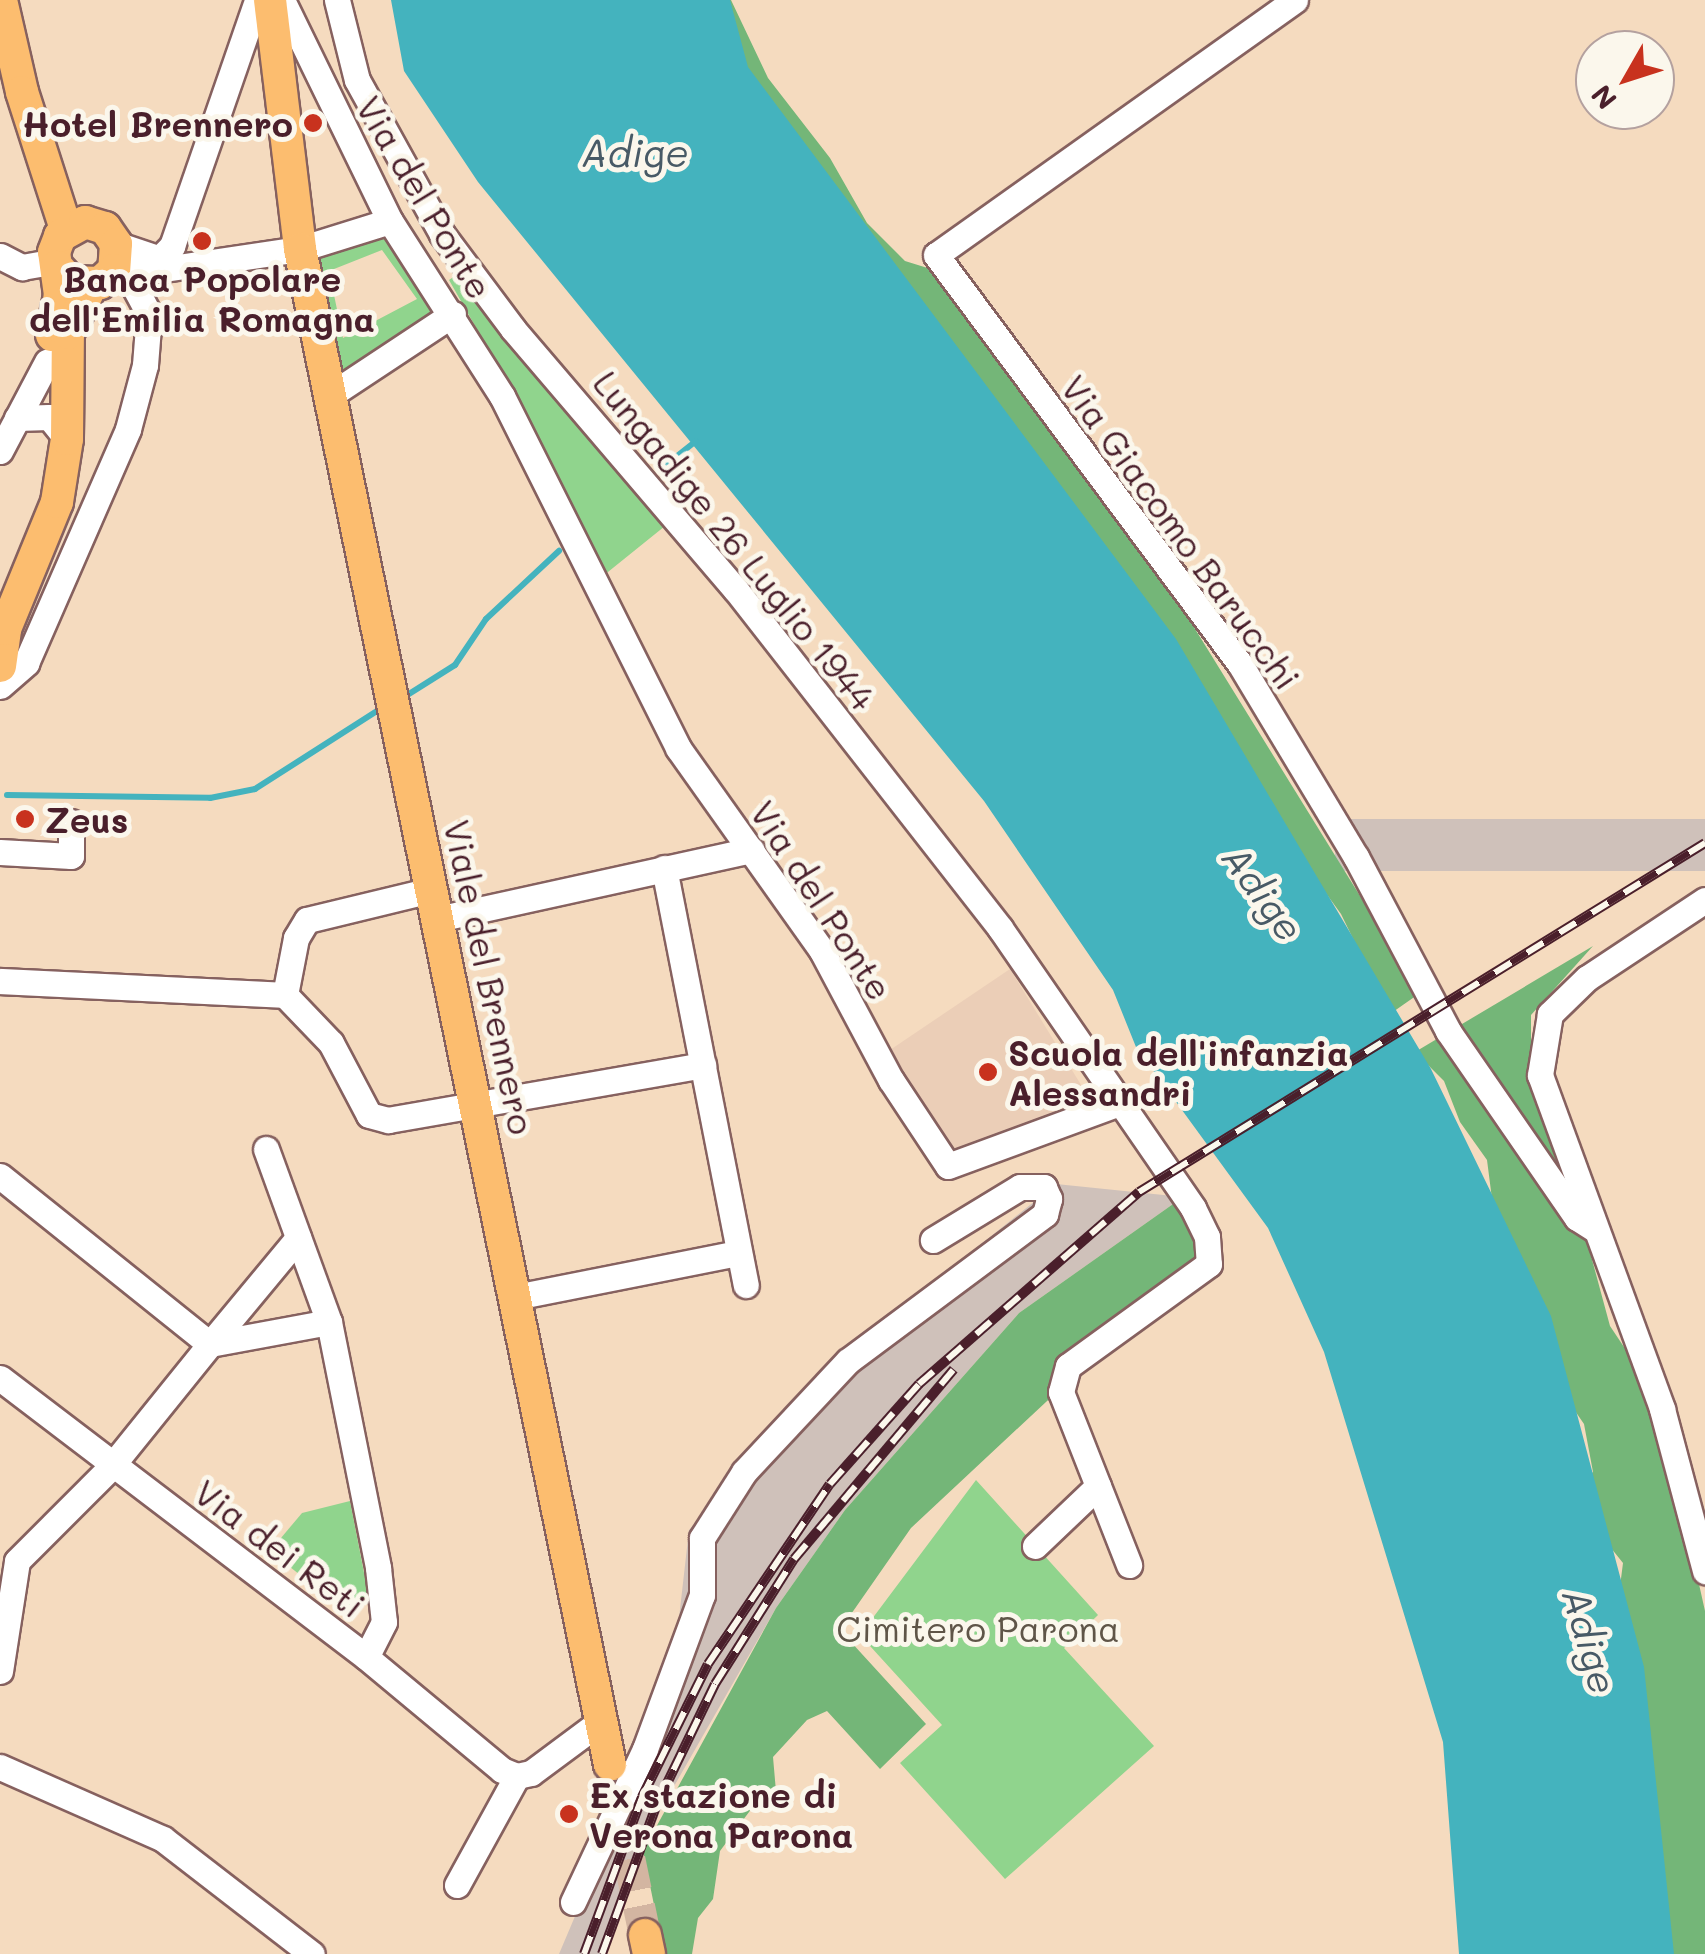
<!DOCTYPE html>
<style>
body{margin:0}
#map{position:relative;width:1705px;height:1954px;overflow:hidden;background:#f5dbbf;font-family:Mali,sans-serif}
div>[style]{position:absolute}
[style*='--x']{left:calc(var(--x)*1px);top:calc(var(--y)*1px);width:calc(var(--w)*1px);rotate:calc(var(--a)*1deg)}
.built>*{inset:0;background:#ebceb7}
.industrial>*{inset:0;background:#cfc1ba;transform-origin:0 0}
.green>*{inset:0;background:#90d48d}
.forest>*{inset:0;background:#74b678}
.water>*{inset:0;background:#44b3be}
.stream>*{height:6px;margin:-3px;padding:0 3px;transform-origin:3px;border-radius:3px;background:#44b3be}
.major-tunnel>*{height:32px;margin-top:-16px;transform-origin:0;background:repeating-linear-gradient(90deg,#d3b5a1 0 32px,transparent 0 48px)}
.roads{filter:drop-shadow(2px 0 #86615f) drop-shadow(-2px 0 #86615f) drop-shadow(0 2px #86615f) drop-shadow(0 -2px #86615f)}
.minor>*{height:25px;margin:-12.5px;padding:0 12.5px;transform-origin:12.5px;border-radius:12.5px;background:#fff}
.major>*{height:32px;margin:-16px;padding:0 16px;transform-origin:16px;border-radius:16px;background:#fcbd6f}
.rail>*{height:10px;margin-top:-5px;transform-origin:0;background:repeating-linear-gradient(90deg,#fbf7ec 0 19px,#4a1f2b 0 38px);box-sizing:border-box;border-block:2px solid #4a1f2b}
.dots>*{width:28px;height:28px;translate:-50% -50%;box-sizing:border-box;border:5px solid #fbf7ec;border-radius:50%}
span{translate:-50% -50%;white-space:nowrap;text-align:center;line-height:1.15;-webkit-text-stroke:10px #fbf7ec;paint-order:stroke}
.poi-label{font-size:35px;color:#4a1f2b;font-weight:700}
.right{translate:-100% -50%;text-align:right}
.left{translate:0 -50%;text-align:left}
.street-label{font-size:35px;color:#4a1f2b}
.park-label{font-size:35px;color:#5f5548}
.water-label{font-size:38px;color:#485a66;font-style:italic}
.north{position:absolute;left:1575px;top:30px;width:100px;height:100px;box-sizing:border-box;background:#fbf7ec;border:2px solid #b4a19f;border-radius:50%;rotate:231deg;font-size:28px;font-weight:700;line-height:40px;text-align:center;color:#4a1f2b}
.north::after{content:'';display:block;margin:auto;width:35px;height:45px;background:#c8321e;clip-path:polygon(50% 0,100% 100%,50% 72%,0 100%)}
</style>
<div id="map">
<div class="built">
<div style="clip-path:polygon(1010px 969px,1086px 1093px,1084px 1102px,954px 1149px,890px 1050px)"></div>
</div>
<div class="industrial">
<div style="left:1705px;top:819px;width:52px;height:370px;rotate:90deg"></div>
<div style="clip-path:polygon(1056px 1184px,1183px 1197px,1019px 1313px,845px 1510px,776px 1608px,661px 1809px,606px 1954px,559px 1954px,654px 1730px,679px 1618px,689px 1530px,847px 1352px)"></div>
</div>
<div class="green">
<div style="clip-path:polygon(evenodd,386px 232px,444px 312px,338px 381px,313px 258px,386px 232px,382px 250px,417px 299px,343px 338px,329px 271px,382px 250px)"></div>
<div style="clip-path:polygon(459px 273px,670px 522px,598px 580px,508px 384px,449px 280px)"></div>
<div style="clip-path:polygon(976px 1480px,1098px 1615px,1064px 1648px,1154px 1746px,1005px 1879px,900px 1763px,942px 1725px,860px 1635px)"></div>
<div style="clip-path:polygon(350px 1501px,368px 1593px,349px 1614px,270px 1551px,302px 1513px)"></div>
</div>
<div class="forest">
<div style="clip-path:polygon(704px 0,731px 0,768px 78px,830px 158px,867px 223px,905px 261px,934px 270px,1179px 603px,1420px 993px,1390px 1014px,1341px 914px,831px 209px)"></div>
<div style="clip-path:polygon(1593px 946px,1531px 1015px,1531px 1091px,1574px 1193px,1610px 1326px,1636px 1365px,1684px 1517px,1705px 1611px,1705px 1954px,1648px 1954px,1618px 1602px,1623px 1563px,1595px 1528px,1579px 1485px,1593px 1472px,1584px 1424px,1549px 1373px,1496px 1230px,1487px 1160px,1460px 1122px,1444px 1081px,1415px 1052px)"></div>
<div style="clip-path:polygon(1183px 1197px,1212px 1247px,911px 1528px,840px 1630px,926px 1724px,880px 1769px,827px 1711px,807px 1720px,773px 1757px,777px 1803px,752px 1808px,720px 1851px,713px 1899px,698px 1918px,692px 1954px,664px 1954px,643px 1851px,776px 1608px,845px 1510px,1019px 1313px)"></div>
</div>
<div class="water">
<div style="clip-path:polygon(391px 0,730px 0,748px 67px,1176px 639px,1431px 1069px,1551px 1316px,1644px 1667px,1674px 1954px,1459px 1954px,1443px 1742px,1324px 1352px,1268px 1228px,1136px 1047px,1113px 990px,984px 801px,478px 182px,404px 71px)"></div>
</div>
<div class="stream">
<div style="--x:662;--y:468;--w:43;--a:-38.5"></div>
<div style="--x:401;--y:699;--w:64;--a:-32.2"></div>
<div style="--x:455;--y:665;--w:55;--a:-56"></div>
<div style="--x:486;--y:619;--w:100;--a:-43"></div>
<div style="--x:7;--y:795;--w:203;--a:0.8"></div>
<div style="--x:210;--y:798;--w:46;--a:-11.3"></div>
<div style="--x:255;--y:789;--w:154;--a:-32.6"></div>
</div>
<div class="major-tunnel">
<div style="--x:610;--y:1765;--w:174;--a:78.4"></div>
</div>
<div class="roads">
<div class="minor">
<div style="--x:282;--y:0;--w:246;--a:64"></div>
<div style="--x:390;--y:221;--w:208;--a:57.4"></div>
<div style="--x:502;--y:396;--w:394;--a:63.4"></div>
<div style="--x:678;--y:748;--w:249;--a:54.6"></div>
<div style="--x:822;--y:951;--w:146;--a:61.9"></div>
<div style="--x:891;--y:1080;--w:103;--a:56.5"></div>
<div style="--x:948;--y:1166;--w:189;--a:-20.2"></div>
<div style="--x:337;--y:0;--w:82;--a:76"></div>
<div style="--x:357;--y:80;--w:176;--a:61.1"></div>
<div style="--x:442;--y:234;--w:119;--a:53.2"></div>
<div style="--x:513;--y:329;--w:343;--a:49.5"></div>
<div style="--x:736;--y:590;--w:429;--a:52"></div>
<div style="--x:1000;--y:928;--w:340;--a:55.4"></div>
<div style="--x:1193;--y:1208;--w:32;--a:64"></div>
<div style="--x:1207;--y:1237;--w:27;--a:86"></div>
<div style="--x:1209;--y:1264;--w:174;--a:144.1"></div>
<div style="--x:1068;--y:1366;--w:27;--a:105"></div>
<div style="--x:1061;--y:1392;--w:186;--a:68.5"></div>
<div style="--x:1295;--y:0;--w:440;--a:144.6"></div>
<div style="--x:936;--y:255;--w:510;--a:53.38"></div>
<div style="--x:1240;--y:664;--w:225;--a:59"></div>
<div style="--x:1356;--y:857;--w:197;--a:62.1"></div>
<div style="--x:1448;--y:1031;--w:227;--a:55.4"></div>
<div style="--x:1577;--y:1218;--w:19;--a:32"></div>
<div style="--x:116;--y:244;--w:62;--a:18.7"></div>
<div style="--x:0;--y:256;--w:25;--a:27"></div>
<div style="--x:22;--y:267;--w:34;--a:-10"></div>
<div style="--x:161;--y:257;--w:16;--a:-45"></div>
<div style="--x:172;--y:246;--w:260;--a:-70.9"></div>
<div style="--x:117;--y:276;--w:185;--a:-8.4"></div>
<div style="--x:300;--y:249;--w:94;--a:-17.3"></div>
<div style="--x:332;--y:394;--w:145;--a:-33.5"></div>
<div style="--x:17;--y:418;--w:32;--a:-2"></div>
<div style="--x:49;--y:417;--w:28;--a:51"></div>
<div style="--x:0;--y:451;--w:101;--a:-62.2"></div>
<div style="--x:0;--y:686;--w:35;--a:-41"></div>
<div style="--x:26;--y:663;--w:255;--a:-66.4"></div>
<div style="--x:128;--y:429;--w:66;--a:-75.1"></div>
<div style="--x:145;--y:365;--w:51;--a:-85.5"></div>
<div style="--x:149;--y:314;--w:44;--a:-118.3"></div>
<div style="--x:0;--y:852;--w:71;--a:3.2"></div>
<div style="--x:71;--y:856;--w:34;--a:-90"></div>
<div style="--x:664;--y:868;--w:425;--a:78.9"></div>
<div style="--x:1705;--y:900;--w:141;--a:146.5"></div>
<div style="--x:1587;--y:978;--w:52;--a:135.8"></div>
<div style="--x:1550;--y:1014;--w:62;--a:99.3"></div>
<div style="--x:1540;--y:1075;--w:356;--a:69.9"></div>
<div style="--x:1662;--y:1409;--w:168;--a:75.1"></div>
<div style="--x:437;--y:919;--w:322;--a:-12.4"></div>
<div style="--x:0;--y:981;--w:285;--a:2.8"></div>
<div style="--x:285;--y:995;--w:66;--a:46.2"></div>
<div style="--x:331;--y:1043;--w:81;--a:62.2"></div>
<div style="--x:369;--y:1115;--w:20;--a:15"></div>
<div style="--x:388;--y:1120;--w:320;--a:-9.9"></div>
<div style="--x:285;--y:995;--w:58;--a:-79.1"></div>
<div style="--x:296;--y:938;--w:21;--a:-59"></div>
<div style="--x:307;--y:920;--w:128;--a:-13.6"></div>
<div style="--x:266;--y:1149;--w:184;--a:70"></div>
<div style="--x:329;--y:1322;--w:251;--a:78.7"></div>
<div style="--x:378;--y:1568;--w:54;--a:83.7"></div>
<div style="--x:384;--y:1622;--w:39;--a:117"></div>
<div style="--x:0;--y:1176;--w:269;--a:38.7"></div>
<div style="--x:210;--y:1344;--w:138;--a:-50.3"></div>
<div style="--x:515;--y:1297;--w:226;--a:-11.2"></div>
<div style="--x:0;--y:1378;--w:460;--a:37.3"></div>
<div style="--x:366;--y:1657;--w:177;--a:39.7"></div>
<div style="--x:502;--y:1770;--w:16;--a:22"></div>
<div style="--x:517;--y:1776;--w:14;--a:-12"></div>
<div style="--x:531;--y:1773;--w:87;--a:-36.6"></div>
<div style="--x:1035;--y:1546;--w:87;--a:-43.6"></div>
<div style="--x:0;--y:1671;--w:111;--a:-81.2"></div>
<div style="--x:17;--y:1561;--w:132;--a:-45"></div>
<div style="--x:110;--y:1468;--w:159;--a:-51.1"></div>
<div style="--x:210;--y:1344;--w:121;--a:-10.5"></div>
<div style="--x:0;--y:1767;--w:178;--a:23.8"></div>
<div style="--x:163;--y:1839;--w:188;--a:37.7"></div>
<div style="--x:457;--y:1885;--w:124;--a:-61.2"></div>
<div style="--x:573;--y:1902;--w:169;--a:-64.8"></div>
<div style="--x:645;--y:1749;--w:164;--a:-69.7"></div>
<div style="--x:702;--y:1595;--w:57;--a:-90"></div>
<div style="--x:702;--y:1538;--w:78;--a:-57.5"></div>
<div style="--x:744;--y:1472;--w:152;--a:-46.9"></div>
<div style="--x:848;--y:1361;--w:246;--a:-36.7"></div>
<div style="--x:1045;--y:1214;--w:16;--a:-75"></div>
<div style="--x:1049;--y:1199;--w:13;--a:-113"></div>
<div style="--x:1044;--y:1187;--w:24;--a:180"></div>
<div style="--x:1020;--y:1187;--w:102;--a:148.7"></div>
</div>
<div class="major">
<div style="--x:1;--y:0;--w:94;--a:77.1"></div>
<div style="--x:22;--y:92;--w:144;--a:72.2"></div>
<div style="--x:270;--y:0;--w:251;--a:83.1"></div>
<div style="--x:300;--y:249;--w:1547;--a:78.44"></div>
<div style="--x:52;--y:335;--w:41;--a:-78.7"></div>
<div style="--x:60;--y:295;--w:43;--a:-97.9"></div>
<div style="--x:54;--y:252;--w:17;--a:-69"></div>
<div style="--x:60;--y:236;--w:29;--a:-29"></div>
<div style="--x:85;--y:222;--w:21;--a:17"></div>
<div style="--x:105;--y:228;--w:19;--a:55"></div>
<div style="--x:116;--y:244;--w:26;--a:94"></div>
<div style="--x:114;--y:270;--w:19;--a:137"></div>
<div style="--x:100;--y:283;--w:29;--a:-178"></div>
<div style="--x:71;--y:282;--w:21;--a:-133"></div>
<div style="--x:0;--y:666;--w:37;--a:-82"></div>
<div style="--x:5;--y:629;--w:137;--a:-67.7"></div>
<div style="--x:57;--y:502;--w:64;--a:-81"></div>
<div style="--x:67;--y:439;--w:106;--a:-89.5"></div>
<div style="--x:68;--y:333;--w:52;--a:-63.9"></div>
<div style="--x:645;--y:1935;--w:19;--a:78"></div>
</div>
</div>
<div class="rail">
<div style="--x:584;--y:1954;--w:167;--a:-69.7"></div>
<div style="--x:642;--y:1797;--w:148;--a:-63.6"></div>
<div style="--x:708;--y:1664;--w:217;--a:-55.9"></div>
<div style="--x:830;--y:1484;--w:134;--a:-48.3"></div>
<div style="--x:919;--y:1384;--w:292;--a:-41.1"></div>
<div style="--x:1139;--y:1192;--w:665;--a:-31.66"></div>
<div style="--x:602;--y:1954;--w:160;--a:-69.9"></div>
<div style="--x:657;--y:1804;--w:133;--a:-64.2"></div>
<div style="--x:715;--y:1684;--w:148;--a:-57.7"></div>
<div style="--x:794;--y:1559;--w:248;--a:-49.9"></div>
</div>
<div class="dots">
<div style="left:313px;top:123px;background:#c8321e"></div>
<div style="left:202px;top:241px;background:#c8321e"></div>
<div style="left:25px;top:819px;background:#c8321e"></div>
<div style="left:988px;top:1072px;background:#c8321e"></div>
<div style="left:569px;top:1814px;background:#c8321e"></div>
</div>
<div class="poi-label">
<span class="right" style="left:293px;top:123px">Hotel Brennero</span>
<span style="left:202px;top:298px">Banca Popolare<br>dell'Emilia Romagna</span>
<span class="left" style="left:45px;top:819px">Zeus</span>
<span class="left" style="left:1008px;top:1072px">Scuola dell'infanzia<br>Alessandri</span>
<span class="left" style="left:589px;top:1814px">Ex stazione di<br>Verona Parona</span>
</div>
<div class="street-label">
<span style="left:425px;top:197px;rotate:59deg">Via del Ponte</span>
<span style="left:1181px;top:532px;rotate:54deg">Via Giacomo Barucchi</span>
<span style="left:735px;top:540px;rotate:51deg">Lungadige 26 Luglio 1944</span>
<span style="left:822px;top:900px;rotate:57deg">Via del Ponte</span>
<span style="left:490px;top:977px;rotate:78deg">Viale del Brennero</span>
<span style="left:280px;top:1548px;rotate:37deg">Via dei Reti</span>
</div>
<div class="park-label">
<span style="left:978px;top:1628px">Cimitero Parona</span>
</div>
<div class="water-label">
<span style="left:635px;top:153px">Adige</span>
<span style="left:1263px;top:893px;rotate:54deg">Adige</span>
<span style="left:1590px;top:1641px;rotate:74deg">Adige</span>
</div>
<div class="north">N</div>
</div>
